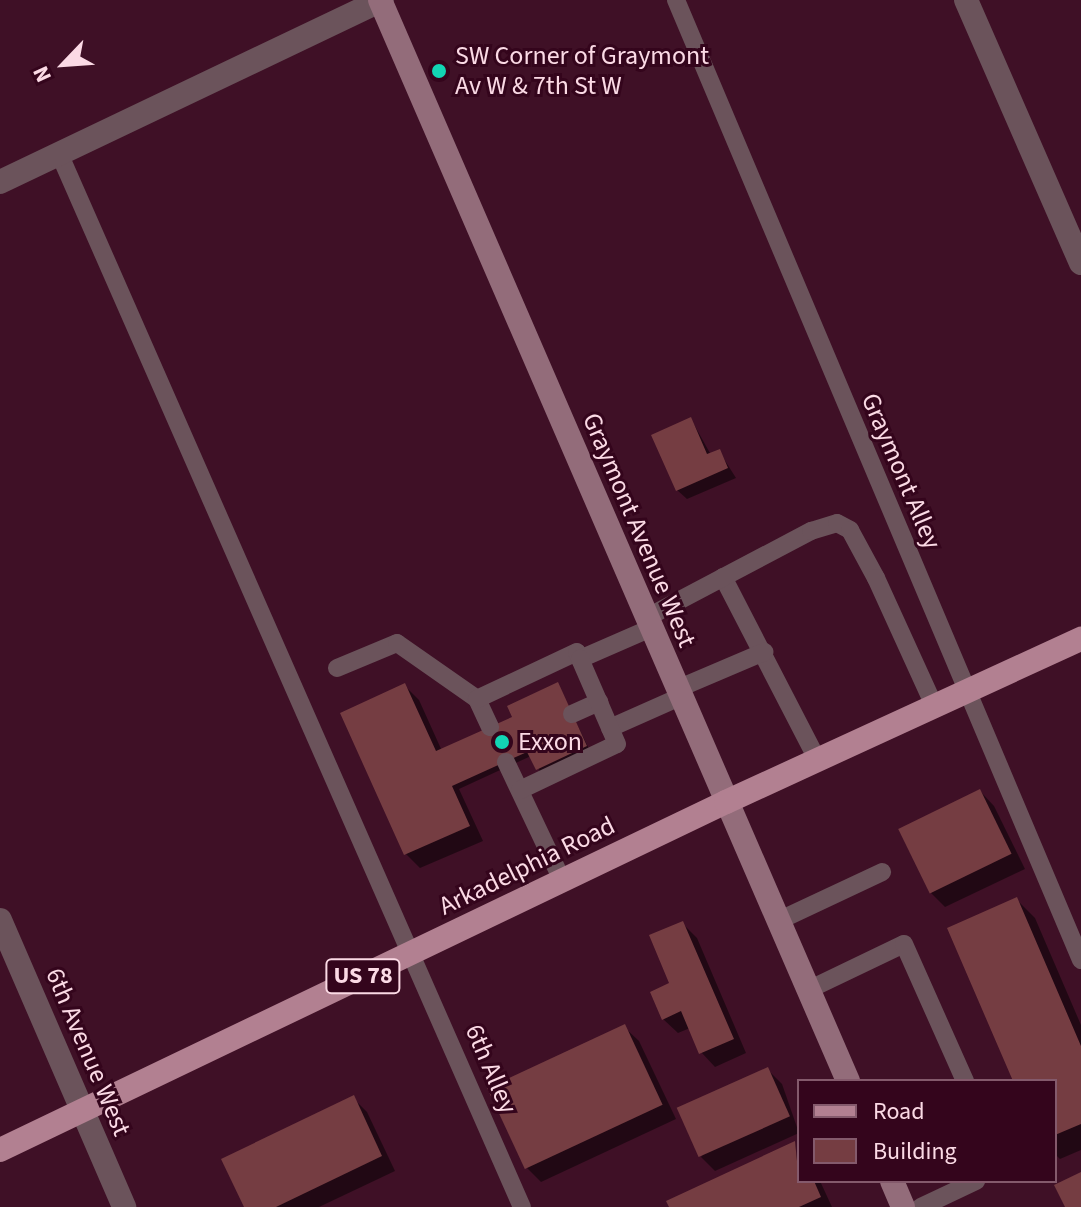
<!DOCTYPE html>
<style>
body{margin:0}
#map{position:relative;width:1081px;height:1207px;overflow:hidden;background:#3f1026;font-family:"Source Sans 3",sans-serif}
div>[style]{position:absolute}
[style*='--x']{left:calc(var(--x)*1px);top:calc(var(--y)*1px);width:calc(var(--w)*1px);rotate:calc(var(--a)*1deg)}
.shadow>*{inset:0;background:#0007}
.building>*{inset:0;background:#753d42;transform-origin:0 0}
.lane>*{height:18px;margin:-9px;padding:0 9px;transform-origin:9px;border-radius:9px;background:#6b535b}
.street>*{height:24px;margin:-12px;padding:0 12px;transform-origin:12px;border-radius:12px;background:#6b535b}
.secondary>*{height:24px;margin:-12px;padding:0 12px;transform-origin:12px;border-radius:12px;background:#936c7a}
.primary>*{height:24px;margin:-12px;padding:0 12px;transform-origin:12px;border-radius:12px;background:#b28091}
.dots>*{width:22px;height:22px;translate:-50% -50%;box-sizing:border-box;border:4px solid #34051c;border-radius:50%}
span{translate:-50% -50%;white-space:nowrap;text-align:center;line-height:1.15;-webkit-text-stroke:6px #34051c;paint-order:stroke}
.shield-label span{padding:2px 6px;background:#34051c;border:2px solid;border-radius:6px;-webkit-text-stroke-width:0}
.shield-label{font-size:24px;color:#fbdae5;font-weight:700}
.poi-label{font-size:26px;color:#fbdae5}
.left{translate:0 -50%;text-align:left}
.street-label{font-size:26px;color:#fbdae5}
.legend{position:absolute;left:797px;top:1079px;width:260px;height:104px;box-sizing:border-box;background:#34051c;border:2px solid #845a6c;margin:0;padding:10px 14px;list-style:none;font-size:24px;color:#fbdae5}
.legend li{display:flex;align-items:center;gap:16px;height:40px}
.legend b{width:40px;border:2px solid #845a6c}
.north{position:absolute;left:24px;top:24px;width:80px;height:80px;-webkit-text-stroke:6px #34051c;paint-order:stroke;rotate:245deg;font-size:22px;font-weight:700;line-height:32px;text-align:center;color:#fbdae5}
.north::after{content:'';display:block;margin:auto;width:28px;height:36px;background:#fbdae5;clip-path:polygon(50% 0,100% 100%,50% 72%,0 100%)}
</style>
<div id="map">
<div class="shadow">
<div style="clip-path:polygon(691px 419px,711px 455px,719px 451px,736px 478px,687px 499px,677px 490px)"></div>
<div style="clip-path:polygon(558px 685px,590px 751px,541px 773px,531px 756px,459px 789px,483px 841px,420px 868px,406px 854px,405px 686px,419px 700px,442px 751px,515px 718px)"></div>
<div style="clip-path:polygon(980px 791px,994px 806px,1025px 869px,945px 907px,931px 893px)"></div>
<div style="clip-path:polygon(1016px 899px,1035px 918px,1081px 1025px,1081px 1150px,1060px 1159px,1055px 1154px,1055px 1081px,1015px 1081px)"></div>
<div style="clip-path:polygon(682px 923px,697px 938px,746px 1053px,715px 1067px,701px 1052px,690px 1028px,678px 1033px,663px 1019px)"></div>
<div style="clip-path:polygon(624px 1027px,639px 1041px,676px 1119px,541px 1182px,527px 1168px,491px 1090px)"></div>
<div style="clip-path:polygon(768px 1070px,782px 1084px,799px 1133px,715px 1171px,701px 1157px)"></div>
<div style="clip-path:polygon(353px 1098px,367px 1112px,395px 1171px,319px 1207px,247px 1207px)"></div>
<div style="clip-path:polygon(795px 1143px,799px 1181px,820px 1181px,832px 1207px,671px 1207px)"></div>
</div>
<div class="building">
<div style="clip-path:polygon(691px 417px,707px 454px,720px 449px,728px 468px,676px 491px,651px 435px)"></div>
<div style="clip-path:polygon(558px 682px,587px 746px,536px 770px,527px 752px,452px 786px,470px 826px,404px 855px,340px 713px,405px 683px,436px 751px,512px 717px,507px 706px)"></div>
<div style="left:980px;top:789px;width:72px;height:91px;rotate:64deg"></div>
<div style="clip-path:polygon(1017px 897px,1081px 1046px,1081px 1124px,1055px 1135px,1055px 1081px,1013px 1081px,947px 928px)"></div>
<div style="clip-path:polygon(683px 921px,734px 1039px,699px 1054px,681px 1011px,662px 1020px,650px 992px,669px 983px,649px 935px)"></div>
<div style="left:625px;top:1024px;width:89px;height:152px;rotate:65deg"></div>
<div style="left:768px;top:1067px;width:54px;height:100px;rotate:66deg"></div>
<div style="clip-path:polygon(354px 1095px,382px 1156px,276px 1207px,244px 1207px,221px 1159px)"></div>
<div style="clip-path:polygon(795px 1141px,799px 1181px,814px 1181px,821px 1197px,799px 1207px,669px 1207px,666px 1201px)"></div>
<div style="clip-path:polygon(1081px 1172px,1081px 1207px,1065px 1207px,1054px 1185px)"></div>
</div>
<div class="lane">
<div style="--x:676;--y:0;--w:1042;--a:67.13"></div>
<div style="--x:59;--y:153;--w:1151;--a:66.29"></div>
<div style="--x:723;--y:577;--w:205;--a:62.7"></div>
<div style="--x:646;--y:618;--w:187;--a:-27.8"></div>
<div style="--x:811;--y:531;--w:27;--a:-17"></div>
<div style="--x:837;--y:523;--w:15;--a:28"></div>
<div style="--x:850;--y:530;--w:55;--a:61.6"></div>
<div style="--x:876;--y:578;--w:140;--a:65.5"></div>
<div style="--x:337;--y:668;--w:65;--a:-22.6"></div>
<div style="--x:397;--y:643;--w:98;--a:35"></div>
<div style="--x:477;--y:699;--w:31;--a:65"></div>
<div style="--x:677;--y:689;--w:95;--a:-23"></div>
<div style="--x:477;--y:699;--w:110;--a:-25.2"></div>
<div style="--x:577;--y:652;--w:8;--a:67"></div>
<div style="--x:580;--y:659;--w:77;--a:-23.6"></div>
<div style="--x:572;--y:714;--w:30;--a:-24"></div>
<div style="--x:610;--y:728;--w:77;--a:-23.9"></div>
<div style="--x:506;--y:762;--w:131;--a:64.6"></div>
<div style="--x:520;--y:790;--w:107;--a:-25.4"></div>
<div style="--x:617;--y:744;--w:93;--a:-113.5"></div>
<div style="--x:778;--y:921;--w:115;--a:-25.2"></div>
<div style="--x:808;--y:990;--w:106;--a:-25.6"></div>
<div style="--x:904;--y:944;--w:150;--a:66"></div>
<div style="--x:921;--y:1207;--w:61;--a:-25.3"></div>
</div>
<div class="street">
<div style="--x:966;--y:0;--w:287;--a:66.4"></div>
<div style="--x:0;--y:182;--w:423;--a:-25.5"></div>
<div style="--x:0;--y:920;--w:313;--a:66.6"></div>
</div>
<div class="secondary">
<div style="--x:380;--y:0;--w:1178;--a:66.59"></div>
<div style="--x:892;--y:1181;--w:28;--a:67"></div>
</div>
<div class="primary">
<div style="--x:0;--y:1150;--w:805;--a:-25.61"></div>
<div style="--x:726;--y:802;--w:391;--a:-24.7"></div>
</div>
<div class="dots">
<div style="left:439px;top:71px;background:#12d5b4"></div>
<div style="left:502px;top:742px;background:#12d5b4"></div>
</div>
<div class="shield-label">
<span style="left:363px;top:976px">US 78</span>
</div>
<div class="poi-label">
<span class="left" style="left:455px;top:71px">SW Corner of Graymont<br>Av W &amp; 7th St W</span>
<span class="left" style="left:518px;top:742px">Exxon</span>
</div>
<div class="street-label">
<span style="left:901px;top:471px;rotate:67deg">Graymont Alley</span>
<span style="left:639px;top:530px;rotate:67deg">Graymont Avenue West</span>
<span style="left:527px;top:866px;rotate:-26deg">Arkadelphia Road</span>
<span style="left:88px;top:1052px;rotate:67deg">6th Avenue West</span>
<span style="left:491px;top:1069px;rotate:67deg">6th Alley</span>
</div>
<ul class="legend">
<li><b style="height:10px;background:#b28091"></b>Road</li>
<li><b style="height:22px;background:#753d42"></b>Building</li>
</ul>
<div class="north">N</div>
</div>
